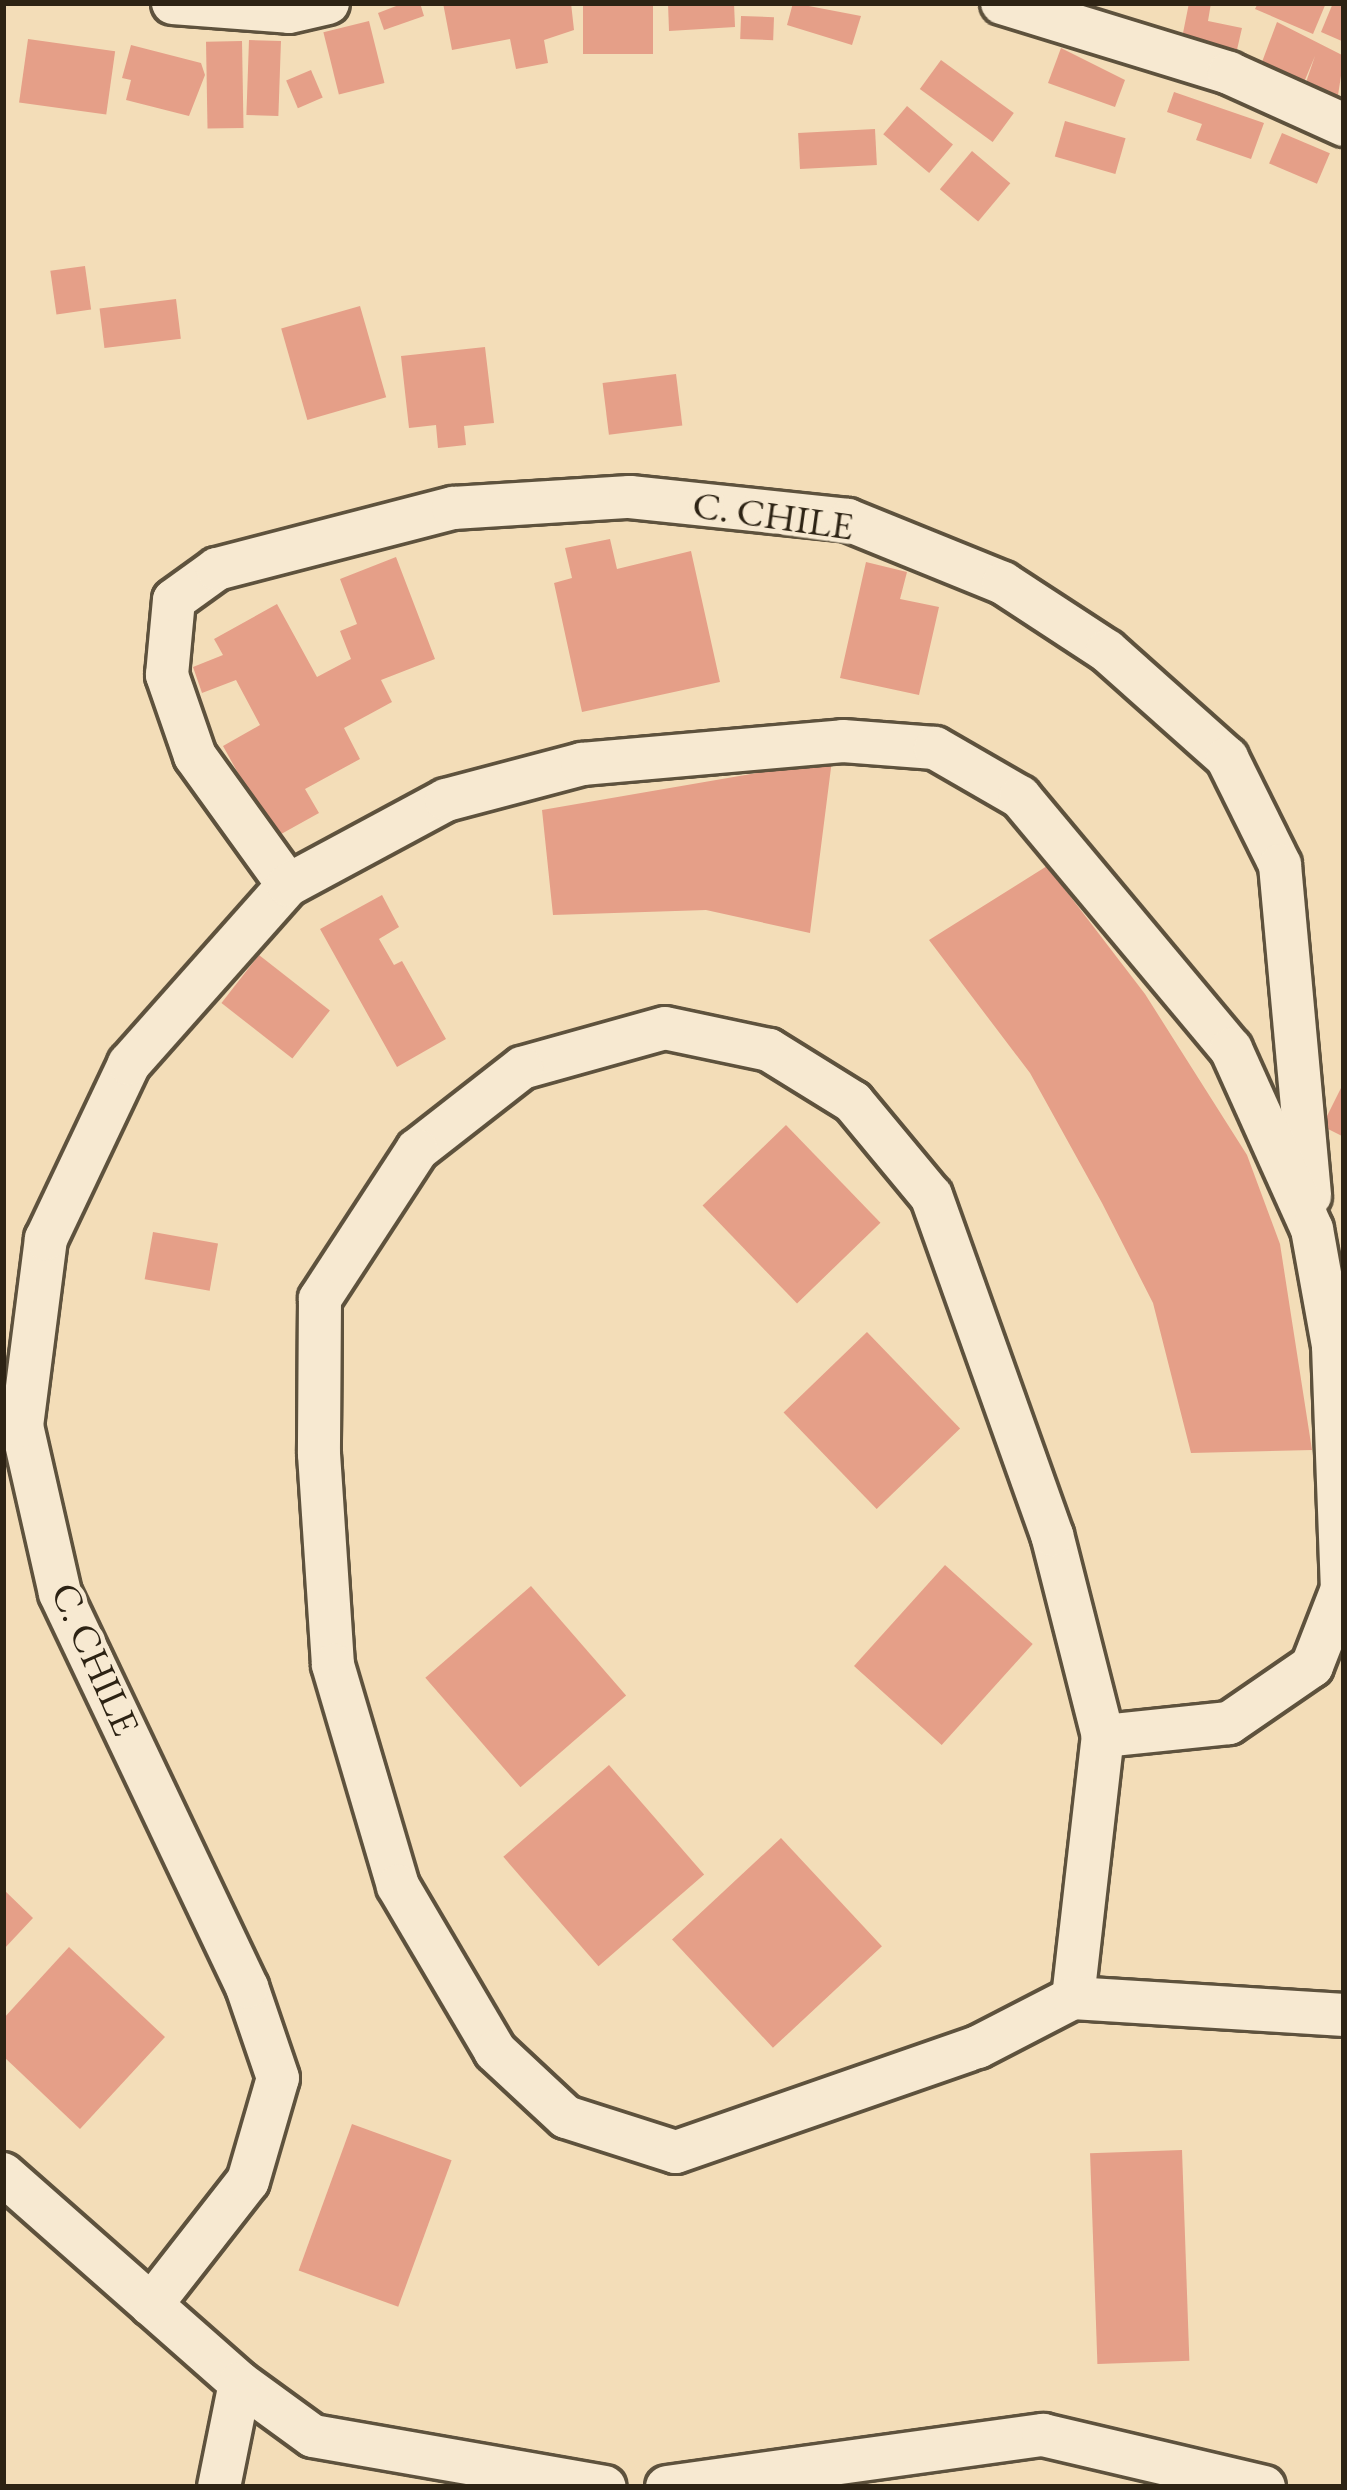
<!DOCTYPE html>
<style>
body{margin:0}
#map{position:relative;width:1347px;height:2490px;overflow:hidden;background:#f3ddb8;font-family:"EB Garamond",serif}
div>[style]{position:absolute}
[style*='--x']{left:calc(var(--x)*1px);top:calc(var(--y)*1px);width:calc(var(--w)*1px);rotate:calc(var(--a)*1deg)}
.building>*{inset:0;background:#e59f88;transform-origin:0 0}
.roads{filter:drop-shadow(3px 0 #5e523d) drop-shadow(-3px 0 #5e523d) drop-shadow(0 3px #5e523d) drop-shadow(0 -3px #5e523d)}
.minor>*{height:42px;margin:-21px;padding:0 21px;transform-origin:21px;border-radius:21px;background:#f7e9d1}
span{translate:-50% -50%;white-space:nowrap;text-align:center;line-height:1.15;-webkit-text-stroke:9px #f7e9d1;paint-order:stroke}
.street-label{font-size:39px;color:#2d2314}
.frame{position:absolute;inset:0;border:6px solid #2d2314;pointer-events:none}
</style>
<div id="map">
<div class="building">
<div style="clip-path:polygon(404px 3px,420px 3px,424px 16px,384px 30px,378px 13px)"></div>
<div style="clip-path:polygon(443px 3px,571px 3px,574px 30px,544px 40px,548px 63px,516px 69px,510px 39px,452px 50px)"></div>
<div style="left:583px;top:3px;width:70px;height:51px"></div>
<div style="clip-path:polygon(668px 3px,734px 3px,735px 27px,669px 31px)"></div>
<div style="clip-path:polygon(793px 3px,861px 16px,852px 45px,787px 25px)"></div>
<div style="clip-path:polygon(1189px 3px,1211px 3px,1208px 21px,1242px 28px,1236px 54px,1181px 43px)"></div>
<div style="clip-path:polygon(1258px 3px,1326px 3px,1313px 34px,1255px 9px)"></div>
<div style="clip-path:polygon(1333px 3px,1344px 3px,1344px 42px,1321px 32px)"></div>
<div style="left:741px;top:16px;width:33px;height:23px;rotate:2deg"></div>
<div style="left:369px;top:21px;width:64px;height:47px;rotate:76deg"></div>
<div style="clip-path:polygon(1277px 22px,1344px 56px,1337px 102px,1303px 91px,1315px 56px,1302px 87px,1259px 70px)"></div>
<div style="left:28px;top:39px;width:88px;height:64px;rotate:8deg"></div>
<div style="left:249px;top:40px;width:32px;height:75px;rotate:2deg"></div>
<div style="left:242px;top:41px;width:87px;height:36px;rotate:89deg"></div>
<div style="clip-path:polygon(131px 45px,201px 63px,205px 75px,189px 116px,126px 100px,131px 80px,122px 78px)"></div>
<div style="clip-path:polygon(1061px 48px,1125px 80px,1115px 107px,1048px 83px)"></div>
<div style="left:941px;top:60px;width:90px;height:36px;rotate:36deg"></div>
<div style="left:311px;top:70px;width:30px;height:27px;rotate:67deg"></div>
<div style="clip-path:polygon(1174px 92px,1264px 123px,1251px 159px,1196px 140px,1202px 124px,1167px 112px)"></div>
<div style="left:907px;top:106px;width:60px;height:37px;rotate:40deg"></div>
<div style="left:1065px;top:121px;width:63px;height:37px;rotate:16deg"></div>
<div style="left:875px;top:129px;width:36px;height:77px;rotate:87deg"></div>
<div style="left:1282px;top:133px;width:52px;height:33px;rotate:23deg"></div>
<div style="left:972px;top:151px;width:50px;height:50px;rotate:40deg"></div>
<div style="left:85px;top:266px;width:44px;height:35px;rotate:82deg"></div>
<div style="left:176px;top:299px;width:40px;height:77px;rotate:83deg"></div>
<div style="left:360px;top:306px;width:95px;height:82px;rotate:74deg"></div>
<div style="clip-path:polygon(485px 347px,494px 423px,464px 426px,466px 445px,438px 448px,436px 425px,409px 428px,401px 356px)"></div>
<div style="left:676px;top:374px;width:52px;height:74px;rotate:83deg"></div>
<div style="clip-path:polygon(610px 539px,617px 569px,691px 551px,720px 682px,582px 712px,554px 583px,572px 578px,565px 548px)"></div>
<div style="clip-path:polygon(396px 557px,435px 659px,381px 680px,392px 702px,344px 728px,360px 759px,305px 789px,319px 813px,274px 838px,223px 746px,260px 725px,236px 680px,202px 693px,193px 667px,223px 655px,214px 639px,277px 604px,317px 677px,351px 659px,340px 631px,357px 624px,340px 579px)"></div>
<div style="clip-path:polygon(866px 562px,907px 572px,900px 599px,939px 607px,919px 695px,840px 678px)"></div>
<div style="clip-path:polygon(832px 760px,810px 933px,706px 910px,553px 915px,542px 810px)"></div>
<div style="clip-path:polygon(1047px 866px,1145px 994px,1247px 1155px,1280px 1244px,1312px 1450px,1191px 1453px,1153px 1303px,1102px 1203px,1030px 1073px,929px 940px)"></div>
<div style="clip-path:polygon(382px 895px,399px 927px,379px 939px,394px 965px,402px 961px,446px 1039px,397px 1067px,320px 929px)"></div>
<div style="left:259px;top:955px;width:90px;height:61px;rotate:38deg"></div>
<div style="clip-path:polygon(1344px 1082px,1344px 1137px,1322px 1126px)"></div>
<div style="left:786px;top:1125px;width:136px;height:116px;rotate:46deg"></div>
<div style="left:153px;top:1232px;width:66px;height:48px;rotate:10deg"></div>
<div style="left:867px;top:1332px;width:134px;height:116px;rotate:46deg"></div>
<div style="left:945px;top:1565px;width:118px;height:136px;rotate:42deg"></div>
<div style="left:531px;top:1586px;width:145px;height:140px;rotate:49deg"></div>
<div style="left:609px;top:1765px;width:145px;height:140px;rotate:49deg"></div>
<div style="left:781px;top:1838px;width:148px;height:149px;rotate:47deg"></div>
<div style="clip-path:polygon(3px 1889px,33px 1918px,3px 1950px)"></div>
<div style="clip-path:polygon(69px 1947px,165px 2037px,80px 2129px,3px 2056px,3px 2019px)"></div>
<div style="left:352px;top:2124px;width:106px;height:156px;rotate:20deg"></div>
<div style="left:1182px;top:2150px;width:211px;height:92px;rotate:88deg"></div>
</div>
<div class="roads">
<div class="minor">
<div style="--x:173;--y:3;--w:116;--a:4.4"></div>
<div style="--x:289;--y:12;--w:40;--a:-13"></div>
<div style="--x:1002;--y:3;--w:238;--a:17.1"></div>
<div style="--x:1229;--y:73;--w:126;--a:24.3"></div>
<div style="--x:288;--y:885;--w:159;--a:-125.8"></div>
<div style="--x:195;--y:756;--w:86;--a:-109.1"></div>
<div style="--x:167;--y:675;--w:75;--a:-84.7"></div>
<div style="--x:174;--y:600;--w:53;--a:-35.8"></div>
<div style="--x:217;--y:569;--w:244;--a:-14.5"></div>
<div style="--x:453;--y:508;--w:177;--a:-3.6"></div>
<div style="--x:630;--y:497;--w:219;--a:6"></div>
<div style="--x:848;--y:520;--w:167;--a:22.1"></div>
<div style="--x:1003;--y:583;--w:124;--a:33.2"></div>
<div style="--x:1107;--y:651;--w:161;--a:41.7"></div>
<div style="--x:1227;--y:758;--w:119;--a:63.6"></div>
<div style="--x:1280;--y:865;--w:332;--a:84.8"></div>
<div style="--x:1073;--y:1998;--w:264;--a:-83.5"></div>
<div style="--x:1103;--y:1736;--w:207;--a:-104.2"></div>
<div style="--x:1052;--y:1535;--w:360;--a:-109.6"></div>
<div style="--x:931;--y:1196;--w:122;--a:-129.7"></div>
<div style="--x:853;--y:1102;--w:99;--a:-148.2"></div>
<div style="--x:769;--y:1050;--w:106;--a:-168.1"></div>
<div style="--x:665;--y:1028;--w:148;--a:164.4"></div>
<div style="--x:522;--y:1068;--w:133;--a:142"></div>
<div style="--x:417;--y:1150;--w:178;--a:123.1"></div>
<div style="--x:320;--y:1299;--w:155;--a:90.4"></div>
<div style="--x:319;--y:1454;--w:211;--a:86.2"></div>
<div style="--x:333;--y:1665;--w:230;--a:73.6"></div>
<div style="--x:398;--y:1886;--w:191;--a:59.5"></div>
<div style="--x:495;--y:2051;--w:97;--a:42.9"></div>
<div style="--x:566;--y:2117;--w:115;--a:17.7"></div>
<div style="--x:676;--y:2152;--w:320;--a:-19.2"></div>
<div style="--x:978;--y:2047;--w:107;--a:-27.3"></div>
<div style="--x:1073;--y:1998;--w:272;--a:3.6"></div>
<div style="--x:3;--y:2174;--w:316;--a:41.4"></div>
<div style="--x:240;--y:2383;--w:90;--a:36"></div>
<div style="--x:313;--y:2436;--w:296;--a:9.9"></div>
<div style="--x:151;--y:2305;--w:157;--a:-52"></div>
<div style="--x:248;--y:2181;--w:107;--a:-73.8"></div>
<div style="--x:278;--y:2078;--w:96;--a:-108.8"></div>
<div style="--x:247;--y:1987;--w:436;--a:-115.4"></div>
<div style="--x:60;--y:1593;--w:171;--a:-102.8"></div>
<div style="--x:22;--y:1426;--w:189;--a:-82.7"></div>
<div style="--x:46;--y:1239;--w:194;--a:-64.6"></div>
<div style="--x:129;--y:1064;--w:239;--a:-48.4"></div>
<div style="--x:288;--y:885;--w:179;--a:-28.3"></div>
<div style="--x:446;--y:800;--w:141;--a:-14.8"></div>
<div style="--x:582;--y:764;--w:262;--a:-5"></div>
<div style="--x:843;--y:741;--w:92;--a:4.4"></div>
<div style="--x:935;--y:748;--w:98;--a:30"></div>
<div style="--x:1020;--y:797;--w:329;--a:50.1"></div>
<div style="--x:1231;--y:1049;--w:197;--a:65.8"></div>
<div style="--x:1312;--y:1229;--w:119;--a:79.8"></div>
<div style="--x:1333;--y:1346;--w:243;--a:87.9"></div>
<div style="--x:1342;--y:1589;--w:83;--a:111.3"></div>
<div style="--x:1312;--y:1666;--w:101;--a:145.5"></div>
<div style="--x:1229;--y:1723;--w:127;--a:174.1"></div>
<div style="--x:219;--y:2487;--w:106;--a:-78.6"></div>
<div style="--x:667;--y:2487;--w:380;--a:-7.9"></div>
<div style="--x:1043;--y:2435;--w:227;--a:13.2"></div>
</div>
</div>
<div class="street-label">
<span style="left:773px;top:516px;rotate:8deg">C. CHILE</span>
<span style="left:95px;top:1659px;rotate:66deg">C. CHILE</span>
</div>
<div class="frame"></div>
</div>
